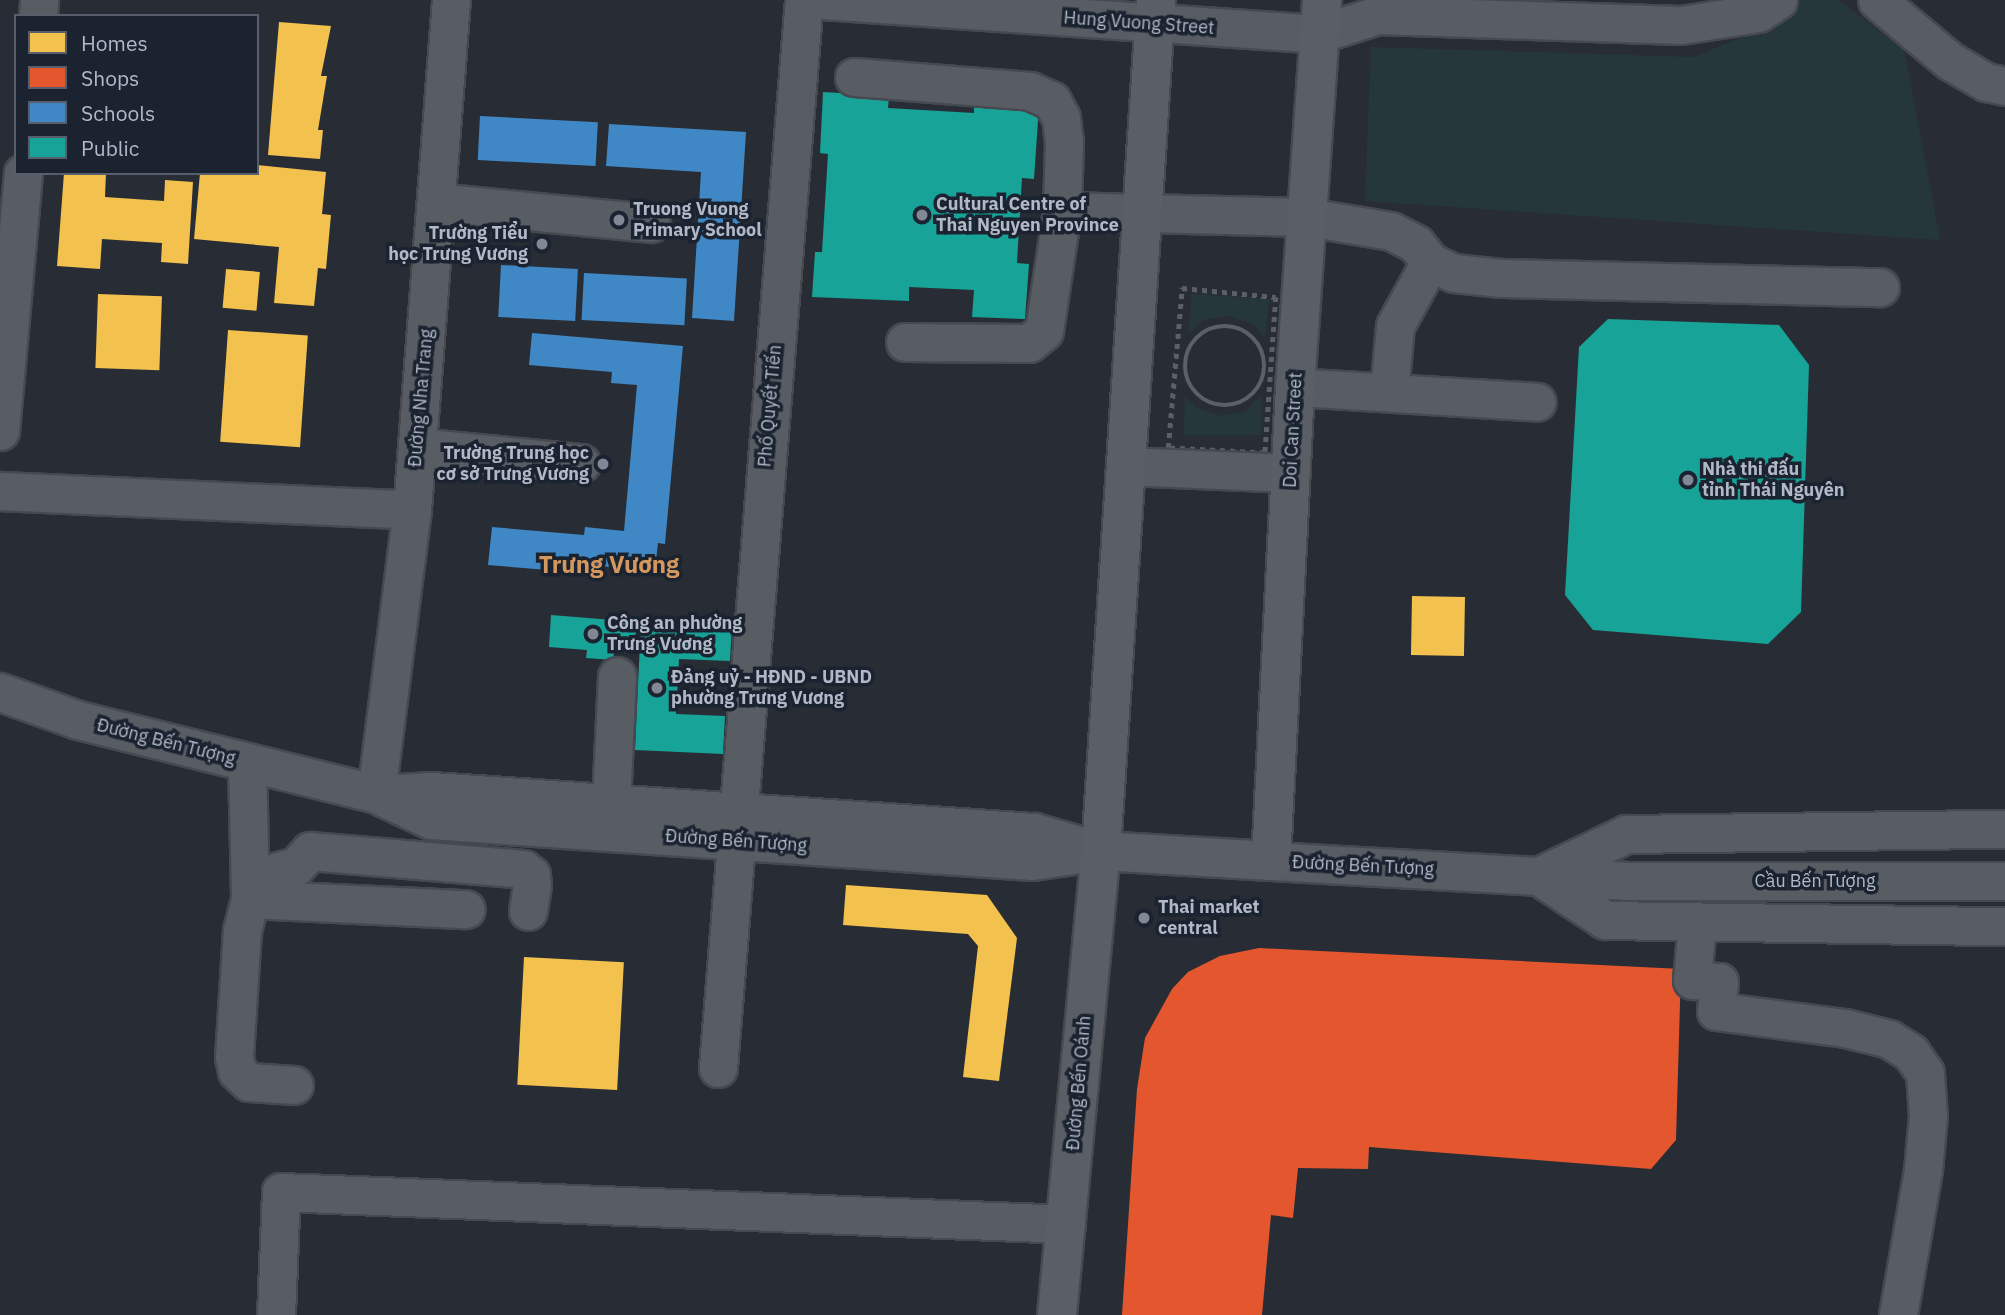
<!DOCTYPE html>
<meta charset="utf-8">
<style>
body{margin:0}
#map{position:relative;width:2005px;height:1315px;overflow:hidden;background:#282d35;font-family:"IBM Plex Sans",sans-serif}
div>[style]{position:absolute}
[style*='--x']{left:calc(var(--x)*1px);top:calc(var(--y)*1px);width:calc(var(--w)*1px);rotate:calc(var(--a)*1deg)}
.green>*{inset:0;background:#25373b}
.homes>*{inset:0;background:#f2c14e;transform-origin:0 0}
.shops>*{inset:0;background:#e4572e}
.schools>*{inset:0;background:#3f88c5;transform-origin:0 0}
.public>*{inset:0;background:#17a398}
.path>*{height:4.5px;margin-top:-2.25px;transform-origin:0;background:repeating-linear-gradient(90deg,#5b6067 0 5px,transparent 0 10px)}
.path>.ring{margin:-2.25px;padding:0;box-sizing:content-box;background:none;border:4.5px solid #5b6067;border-radius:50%}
.roads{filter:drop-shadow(2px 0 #464950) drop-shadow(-2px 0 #464950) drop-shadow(0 2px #464950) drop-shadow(0 -2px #464950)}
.minor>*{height:37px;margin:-18.5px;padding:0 18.5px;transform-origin:18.5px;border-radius:18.5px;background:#585c63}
.major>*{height:38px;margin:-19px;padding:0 19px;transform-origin:19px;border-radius:19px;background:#5a5e65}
.dots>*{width:19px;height:19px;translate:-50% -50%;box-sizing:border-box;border:4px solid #1b2330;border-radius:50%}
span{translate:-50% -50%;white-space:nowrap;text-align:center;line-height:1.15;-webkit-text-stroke:7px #1b2330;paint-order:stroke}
.street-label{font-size:18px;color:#b1b8c7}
.poi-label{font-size:18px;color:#b1b8c7;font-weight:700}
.left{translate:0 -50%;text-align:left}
.right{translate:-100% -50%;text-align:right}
.district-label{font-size:24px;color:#d4985f;font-weight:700}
.legend{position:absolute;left:14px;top:14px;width:245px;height:161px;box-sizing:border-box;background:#1b2330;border:2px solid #575f6c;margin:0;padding:9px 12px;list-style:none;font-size:21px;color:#b1b8c7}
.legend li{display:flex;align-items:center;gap:14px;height:35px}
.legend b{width:35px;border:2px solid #575f6c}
</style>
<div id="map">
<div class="green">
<div style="clip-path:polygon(1800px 0,1838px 0,1904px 49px,1940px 240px,1365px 201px,1371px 47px,1694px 57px,1745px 36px,1782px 6px)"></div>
<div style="clip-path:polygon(1192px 294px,1269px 299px,1265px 338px,1256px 325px,1229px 316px,1206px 319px,1188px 334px)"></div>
<div style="clip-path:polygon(1262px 394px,1261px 435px,1184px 435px,1185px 396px,1196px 408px,1222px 416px,1246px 411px)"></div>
</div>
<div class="homes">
<div style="clip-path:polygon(279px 22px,331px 26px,321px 76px,327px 76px,318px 130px,323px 130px,320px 159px,268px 155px)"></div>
<div style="clip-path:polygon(257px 165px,326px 172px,322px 214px,331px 215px,326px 269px,318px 268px,314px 306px,274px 303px,279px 247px,194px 239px,200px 173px,257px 173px)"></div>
<div style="clip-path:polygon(64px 173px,106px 173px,105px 197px,164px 201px,165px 180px,193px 182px,188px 264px,161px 262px,162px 243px,102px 239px,100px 269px,57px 266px)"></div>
<div style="left:226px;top:269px;width:34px;height:39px;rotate:5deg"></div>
<div style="left:98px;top:294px;width:64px;height:74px;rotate:2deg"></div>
<div style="left:228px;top:330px;width:80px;height:112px;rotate:4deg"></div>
<div style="left:1412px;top:596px;width:53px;height:59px;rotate:1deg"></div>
<div style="clip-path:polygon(846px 885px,987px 895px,1017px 938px,999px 1081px,963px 1077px,978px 946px,968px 934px,843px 925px)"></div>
<div style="left:524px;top:957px;width:100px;height:128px;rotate:3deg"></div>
</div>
<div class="shops">
<div style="clip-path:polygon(1259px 948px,1681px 969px,1676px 1140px,1651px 1169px,1369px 1147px,1368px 1169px,1298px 1168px,1293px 1218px,1271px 1215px,1262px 1315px,1122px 1315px,1137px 1089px,1145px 1038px,1172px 989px,1188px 972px,1220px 956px)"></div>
</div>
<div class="schools">
<div style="left:480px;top:116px;width:118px;height:44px;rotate:3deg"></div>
<div style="clip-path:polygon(609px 124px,746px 132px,734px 321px,692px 318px,701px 172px,606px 166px)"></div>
<div style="left:501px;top:265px;width:77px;height:52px;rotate:3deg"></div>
<div style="left:584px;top:273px;width:103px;height:47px;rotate:3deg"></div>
<div style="clip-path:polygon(532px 333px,683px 346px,665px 544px,658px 543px,656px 561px,626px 559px,625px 568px,584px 565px,584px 573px,488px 565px,492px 527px,584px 535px,585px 527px,624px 531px,637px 385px,611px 383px,612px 372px,529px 365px)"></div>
</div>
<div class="public">
<div style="clip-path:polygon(823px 92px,889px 96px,888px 108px,974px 113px,974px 102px,1039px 106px,1034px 179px,1022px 178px,1017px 263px,1029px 264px,1025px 319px,972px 317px,974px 290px,909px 287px,909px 301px,812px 297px,815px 252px,822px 252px,828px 154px,820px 153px)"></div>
<div style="clip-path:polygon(1608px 319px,1779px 325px,1809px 365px,1801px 612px,1768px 644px,1593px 630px,1565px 595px,1579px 347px)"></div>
<div style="clip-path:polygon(551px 615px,637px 622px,635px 653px,614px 652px,613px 660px,586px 658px,587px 650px,549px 647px)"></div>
<div style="clip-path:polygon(641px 621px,732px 625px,730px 661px,679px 659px,676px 714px,725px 716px,723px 754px,635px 750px)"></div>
</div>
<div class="path">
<div style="--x:1182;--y:288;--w:94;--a:5.5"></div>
<div style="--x:1276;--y:297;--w:156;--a:94"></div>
<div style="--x:1265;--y:453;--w:97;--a:-177"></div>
<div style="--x:1168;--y:448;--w:161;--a:-85"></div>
<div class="ring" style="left:1185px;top:326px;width:75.5px;height:75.5px"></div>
</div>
<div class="roads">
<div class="minor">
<div style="--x:822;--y:0;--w:498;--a:3.9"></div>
<div style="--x:1319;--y:34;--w:62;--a:-17.9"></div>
<div style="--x:1378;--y:15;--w:303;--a:1.9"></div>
<div style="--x:1681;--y:25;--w:78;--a:-8.9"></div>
<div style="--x:1758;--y:13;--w:24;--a:-33"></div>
<div style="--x:1877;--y:0;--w:95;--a:39.9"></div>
<div style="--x:1950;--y:61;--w:42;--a:30.3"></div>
<div style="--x:1986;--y:82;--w:19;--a:12"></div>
<div style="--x:38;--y:16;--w:16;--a:-86"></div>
<div style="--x:854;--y:77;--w:177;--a:4.5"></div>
<div style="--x:1030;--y:91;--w:24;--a:24"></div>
<div style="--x:1052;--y:101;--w:19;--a:62"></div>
<div style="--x:1061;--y:118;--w:23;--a:83"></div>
<div style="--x:1064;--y:141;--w:70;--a:91.6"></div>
<div style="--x:436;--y:202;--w:216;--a:5.6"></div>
<div style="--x:905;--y:342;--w:124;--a:0.5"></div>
<div style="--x:1029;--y:343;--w:19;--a:-39"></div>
<div style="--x:1044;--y:331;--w:121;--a:-81.5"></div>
<div style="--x:1062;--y:211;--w:245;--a:1.4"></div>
<div style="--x:1307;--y:217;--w:85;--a:9.5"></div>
<div style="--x:1391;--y:231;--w:28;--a:27"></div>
<div style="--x:1416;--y:244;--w:23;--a:52"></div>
<div style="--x:1430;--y:262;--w:26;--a:25"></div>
<div style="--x:1454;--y:273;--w:47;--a:6.1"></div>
<div style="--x:1501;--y:278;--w:379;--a:1.4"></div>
<div style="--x:1295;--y:387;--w:242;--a:3.5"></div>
<div style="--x:1389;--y:392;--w:66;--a:-84.8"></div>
<div style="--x:1395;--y:326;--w:73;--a:-61.3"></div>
<div style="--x:0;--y:431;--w:259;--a:-84.9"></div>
<div style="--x:417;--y:447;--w:165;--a:5.6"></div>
<div style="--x:1125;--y:466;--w:166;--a:2.4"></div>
<div style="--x:0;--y:491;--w:412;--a:2.6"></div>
<div style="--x:0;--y:692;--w:83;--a:19.7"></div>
<div style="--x:78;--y:720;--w:307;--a:13.9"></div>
<div style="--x:376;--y:794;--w:61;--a:25.3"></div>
<div style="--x:431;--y:820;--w:602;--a:3.9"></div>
<div style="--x:1032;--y:861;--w:70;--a:-8.2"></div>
<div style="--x:247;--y:762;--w:137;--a:88.7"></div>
<div style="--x:250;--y:899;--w:32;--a:104"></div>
<div style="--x:242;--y:930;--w:127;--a:93.6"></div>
<div style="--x:234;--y:1057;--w:14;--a:78"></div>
<div style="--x:237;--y:1071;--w:16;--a:43"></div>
<div style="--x:249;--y:1082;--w:45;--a:3.8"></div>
<div style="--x:376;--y:794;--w:286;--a:-82.8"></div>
<div style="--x:412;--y:510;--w:511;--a:-85.63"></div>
<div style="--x:381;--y:794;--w:51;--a:-3.4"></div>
<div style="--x:432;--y:791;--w:603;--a:3.9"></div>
<div style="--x:1034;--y:832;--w:57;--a:16.2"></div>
<div style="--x:611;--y:803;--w:127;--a:-87.3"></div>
<div style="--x:1271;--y:861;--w:355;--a:3.2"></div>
<div style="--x:1625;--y:881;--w:380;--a:0"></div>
<div style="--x:1543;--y:874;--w:92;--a:-25.7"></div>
<div style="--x:1626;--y:834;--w:379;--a:-0.8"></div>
<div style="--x:1540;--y:877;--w:78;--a:33.5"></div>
<div style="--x:1605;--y:920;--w:400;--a:0.9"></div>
<div style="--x:250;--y:899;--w:30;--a:-56"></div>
<div style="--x:267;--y:874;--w:30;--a:-15"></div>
<div style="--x:296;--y:866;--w:21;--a:-47"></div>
<div style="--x:310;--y:851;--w:214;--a:4.8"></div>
<div style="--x:523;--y:869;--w:10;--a:37"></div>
<div style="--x:531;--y:875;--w:10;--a:84"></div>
<div style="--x:532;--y:885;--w:26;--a:99"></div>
<div style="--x:250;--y:899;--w:216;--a:2.7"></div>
<div style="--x:1697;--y:922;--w:58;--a:94.9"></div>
<div style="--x:1692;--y:980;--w:27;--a:4"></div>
<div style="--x:1719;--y:982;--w:29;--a:96"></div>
<div style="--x:1716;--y:1011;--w:130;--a:7.5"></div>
<div style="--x:1845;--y:1028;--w:45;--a:14"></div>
<div style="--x:1889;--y:1039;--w:26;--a:32"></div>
<div style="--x:1911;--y:1053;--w:24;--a:55"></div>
<div style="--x:1925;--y:1073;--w:43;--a:86"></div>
<div style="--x:1928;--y:1116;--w:54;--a:95.3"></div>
<div style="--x:1923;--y:1170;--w:147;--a:99.8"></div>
<div style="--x:718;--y:1068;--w:1071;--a:-85.4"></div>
<div style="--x:276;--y:1315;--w:123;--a:-87.7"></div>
<div style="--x:281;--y:1192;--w:786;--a:2.33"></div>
</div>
<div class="major">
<div style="--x:1101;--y:851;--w:170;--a:3.4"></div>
<div style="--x:1271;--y:861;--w:475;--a:-87.1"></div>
<div style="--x:1295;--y:387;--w:388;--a:-86"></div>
<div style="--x:1057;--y:1315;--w:466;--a:-84.6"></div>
<div style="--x:1101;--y:851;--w:853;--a:-86.3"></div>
</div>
</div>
<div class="dots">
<div style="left:922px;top:215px;background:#818794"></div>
<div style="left:619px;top:220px;background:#818794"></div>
<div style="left:542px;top:244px;background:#818794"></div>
<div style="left:603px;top:464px;background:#818794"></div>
<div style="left:1688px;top:480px;background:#818794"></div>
<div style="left:593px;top:634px;background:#818794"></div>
<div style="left:657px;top:688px;background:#818794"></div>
<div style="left:1144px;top:918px;background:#818794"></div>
</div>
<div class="street-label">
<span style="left:1139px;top:23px;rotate:4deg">Hung Vuong Street</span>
<span style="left:421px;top:398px;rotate:-85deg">Đường Nha Trang</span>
<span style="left:770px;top:406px;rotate:-85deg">Phố Quyết Tiến</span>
<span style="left:1293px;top:430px;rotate:-87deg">Doi Can Street</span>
<span style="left:166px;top:742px;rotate:14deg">Đường Bến Tượng</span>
<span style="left:736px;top:841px;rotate:4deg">Đường Bến Tượng</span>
<span style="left:1363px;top:866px;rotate:3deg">Đường Bến Tượng</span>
<span style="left:1815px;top:881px">Cầu Bến Tượng</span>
<span style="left:1079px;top:1083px;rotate:-85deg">Đường Bến Oánh</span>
</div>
<div class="poi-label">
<span class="left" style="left:936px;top:215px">Cultural Centre of<br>Thai Nguyen Province</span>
<span class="left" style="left:633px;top:220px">Truong Vuong<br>Primary School</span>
<span class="right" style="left:528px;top:244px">Trường Tiểu<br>học Trưng Vương</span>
<span class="right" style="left:589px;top:464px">Trường Trung học<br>cơ sở Trưng Vương</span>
<span class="left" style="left:1702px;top:480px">Nhà thi đấu<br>tỉnh Thái Nguyên</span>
<span class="left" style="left:607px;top:634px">Công an phường<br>Trưng Vương</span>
<span class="left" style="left:671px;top:688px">Đảng uỷ - HĐND - UBND<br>phường Trưng Vương</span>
<span class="left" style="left:1158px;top:918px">Thai market<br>central</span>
</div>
<div class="district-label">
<span style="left:609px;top:565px">Trưng Vương</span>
</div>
<ul class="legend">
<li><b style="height:19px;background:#f2c14e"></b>Homes</li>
<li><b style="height:19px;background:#e4572e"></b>Shops</li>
<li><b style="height:19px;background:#3f88c5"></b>Schools</li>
<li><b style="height:19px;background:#17a398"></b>Public</li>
</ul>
</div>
